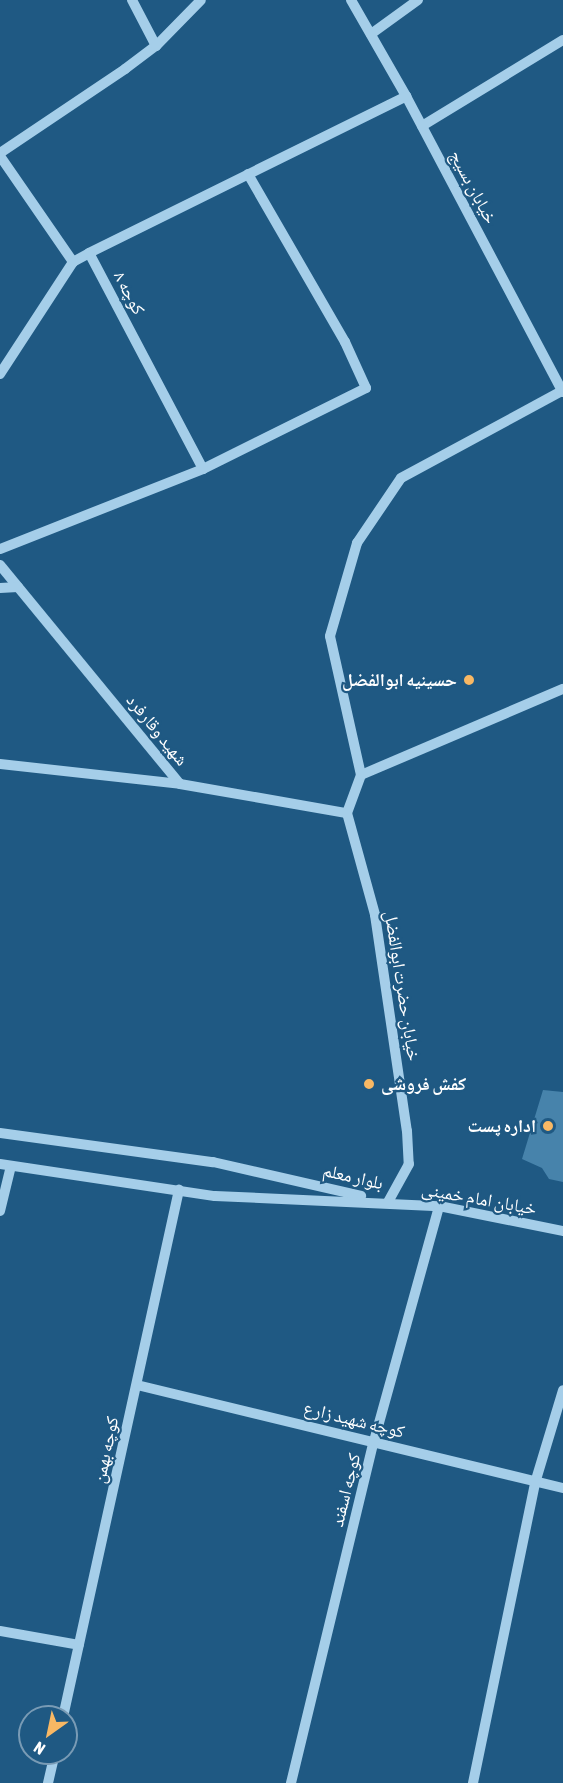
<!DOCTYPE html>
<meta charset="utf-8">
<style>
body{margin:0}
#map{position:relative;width:563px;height:1783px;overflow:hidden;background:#1f5983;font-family:"Asap Condensed","Noto Naskh Arabic",sans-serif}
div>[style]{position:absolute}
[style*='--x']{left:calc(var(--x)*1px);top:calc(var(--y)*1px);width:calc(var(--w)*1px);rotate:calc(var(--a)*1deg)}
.building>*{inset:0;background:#4783ab}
.minor>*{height:10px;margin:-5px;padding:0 5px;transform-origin:5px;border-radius:5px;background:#a5cee9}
.dots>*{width:16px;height:16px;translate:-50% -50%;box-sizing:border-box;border:3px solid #1f5983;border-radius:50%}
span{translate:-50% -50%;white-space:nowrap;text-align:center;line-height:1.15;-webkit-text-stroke:4.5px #1f5983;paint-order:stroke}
.street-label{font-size:18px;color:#fff}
.poi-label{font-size:18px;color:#fff;font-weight:700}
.right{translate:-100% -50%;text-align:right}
.left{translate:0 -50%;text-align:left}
.north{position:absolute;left:18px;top:1705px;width:60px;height:60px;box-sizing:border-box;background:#1f5983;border:2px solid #799bb5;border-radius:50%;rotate:213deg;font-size:16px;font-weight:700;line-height:24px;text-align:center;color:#fff}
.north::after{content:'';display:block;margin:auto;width:21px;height:27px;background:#f8b864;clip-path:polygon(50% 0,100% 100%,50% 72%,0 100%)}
</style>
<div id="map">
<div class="building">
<div style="clip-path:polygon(543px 1090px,563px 1092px,563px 1182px,549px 1179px,542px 1168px,522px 1159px)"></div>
</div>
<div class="minor">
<div style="--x:132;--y:0;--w:52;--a:62.4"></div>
<div style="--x:351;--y:0;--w:111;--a:60.2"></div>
<div style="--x:406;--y:96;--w:335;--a:62.1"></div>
<div style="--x:371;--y:34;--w:58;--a:-35.9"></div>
<div style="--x:422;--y:126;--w:165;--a:-31.4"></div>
<div style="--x:0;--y:153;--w:151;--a:-33.9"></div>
<div style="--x:125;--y:69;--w:39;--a:-37"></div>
<div style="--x:156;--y:46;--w:64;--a:-45.6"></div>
<div style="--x:0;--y:156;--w:129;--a:55.4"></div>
<div style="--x:73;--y:262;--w:18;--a:-29"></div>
<div style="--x:0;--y:374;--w:134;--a:-56.9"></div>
<div style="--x:203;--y:469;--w:182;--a:-26.4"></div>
<div style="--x:366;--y:388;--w:51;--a:-114.5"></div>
<div style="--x:345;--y:342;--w:194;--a:-120"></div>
<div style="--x:0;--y:549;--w:218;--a:-21.5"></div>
<div style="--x:203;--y:469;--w:244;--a:-117.8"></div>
<div style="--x:89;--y:253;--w:354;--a:-26.3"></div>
<div style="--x:0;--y:565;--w:283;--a:50.6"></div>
<div style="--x:180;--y:784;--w:169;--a:9.9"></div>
<div style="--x:0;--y:588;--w:18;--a:-3"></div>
<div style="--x:0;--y:764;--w:181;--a:6.3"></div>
<div style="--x:361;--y:775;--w:142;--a:-102.6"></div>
<div style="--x:330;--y:636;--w:97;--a:-73.8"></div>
<div style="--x:357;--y:543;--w:78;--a:-55.9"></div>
<div style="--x:401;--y:478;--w:183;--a:-28.4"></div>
<div style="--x:361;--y:775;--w:40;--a:110.2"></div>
<div style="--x:347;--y:813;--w:106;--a:74.6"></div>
<div style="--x:375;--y:915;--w:218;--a:81.6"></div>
<div style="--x:407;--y:1131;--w:33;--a:87"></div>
<div style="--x:409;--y:1164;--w:43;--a:118.9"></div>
<div style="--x:361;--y:775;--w:220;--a:-23.1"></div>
<div style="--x:0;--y:1133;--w:215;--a:7.8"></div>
<div style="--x:213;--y:1162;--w:152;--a:12.9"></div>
<div style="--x:0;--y:1164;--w:217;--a:8.5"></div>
<div style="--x:215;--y:1196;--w:224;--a:2.6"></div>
<div style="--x:439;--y:1206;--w:126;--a:11.4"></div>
<div style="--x:0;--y:1211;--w:46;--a:-76.3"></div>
<div style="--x:137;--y:1385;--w:438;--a:13.6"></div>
<div style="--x:0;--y:1631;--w:80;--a:10"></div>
<div style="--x:63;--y:1717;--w:540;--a:-77.59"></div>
<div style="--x:48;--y:1783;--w:31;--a:-77"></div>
<div style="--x:291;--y:1783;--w:352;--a:-76.4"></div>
<div style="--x:374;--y:1441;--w:244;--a:-74.5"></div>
<div style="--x:473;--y:1783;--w:306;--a:-78.3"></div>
<div style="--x:535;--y:1483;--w:97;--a:-73.2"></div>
</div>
<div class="dots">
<div style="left:469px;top:680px;background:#f8b864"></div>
<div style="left:369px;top:1084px;background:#f8b864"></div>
<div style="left:548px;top:1126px;background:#f8b864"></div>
</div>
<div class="street-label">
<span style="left:473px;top:187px;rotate:62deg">خیابان بسیج</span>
<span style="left:129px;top:293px;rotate:62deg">کوچه ۸</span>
<span style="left:157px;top:730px;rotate:51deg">شهید وقارفرد</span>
<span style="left:402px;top:986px;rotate:81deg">خیابان حضرت ابوالفضل</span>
<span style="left:353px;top:1177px;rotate:13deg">بلوار معلم</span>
<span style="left:479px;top:1199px;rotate:10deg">خیابان امام خمینی</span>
<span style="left:354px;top:1420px;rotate:14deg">کوچه شهید زارع</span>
<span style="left:106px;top:1450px;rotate:-78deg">کوچه بهمن</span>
<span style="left:346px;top:1490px;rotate:-76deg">کوچه اسفند</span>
</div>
<div class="poi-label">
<span class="right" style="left:457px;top:680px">حسینیه ابوالفضل</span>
<span class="left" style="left:381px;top:1084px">کفش فروشی</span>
<span class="right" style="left:536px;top:1126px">اداره پست</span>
</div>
<div class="north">N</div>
</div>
